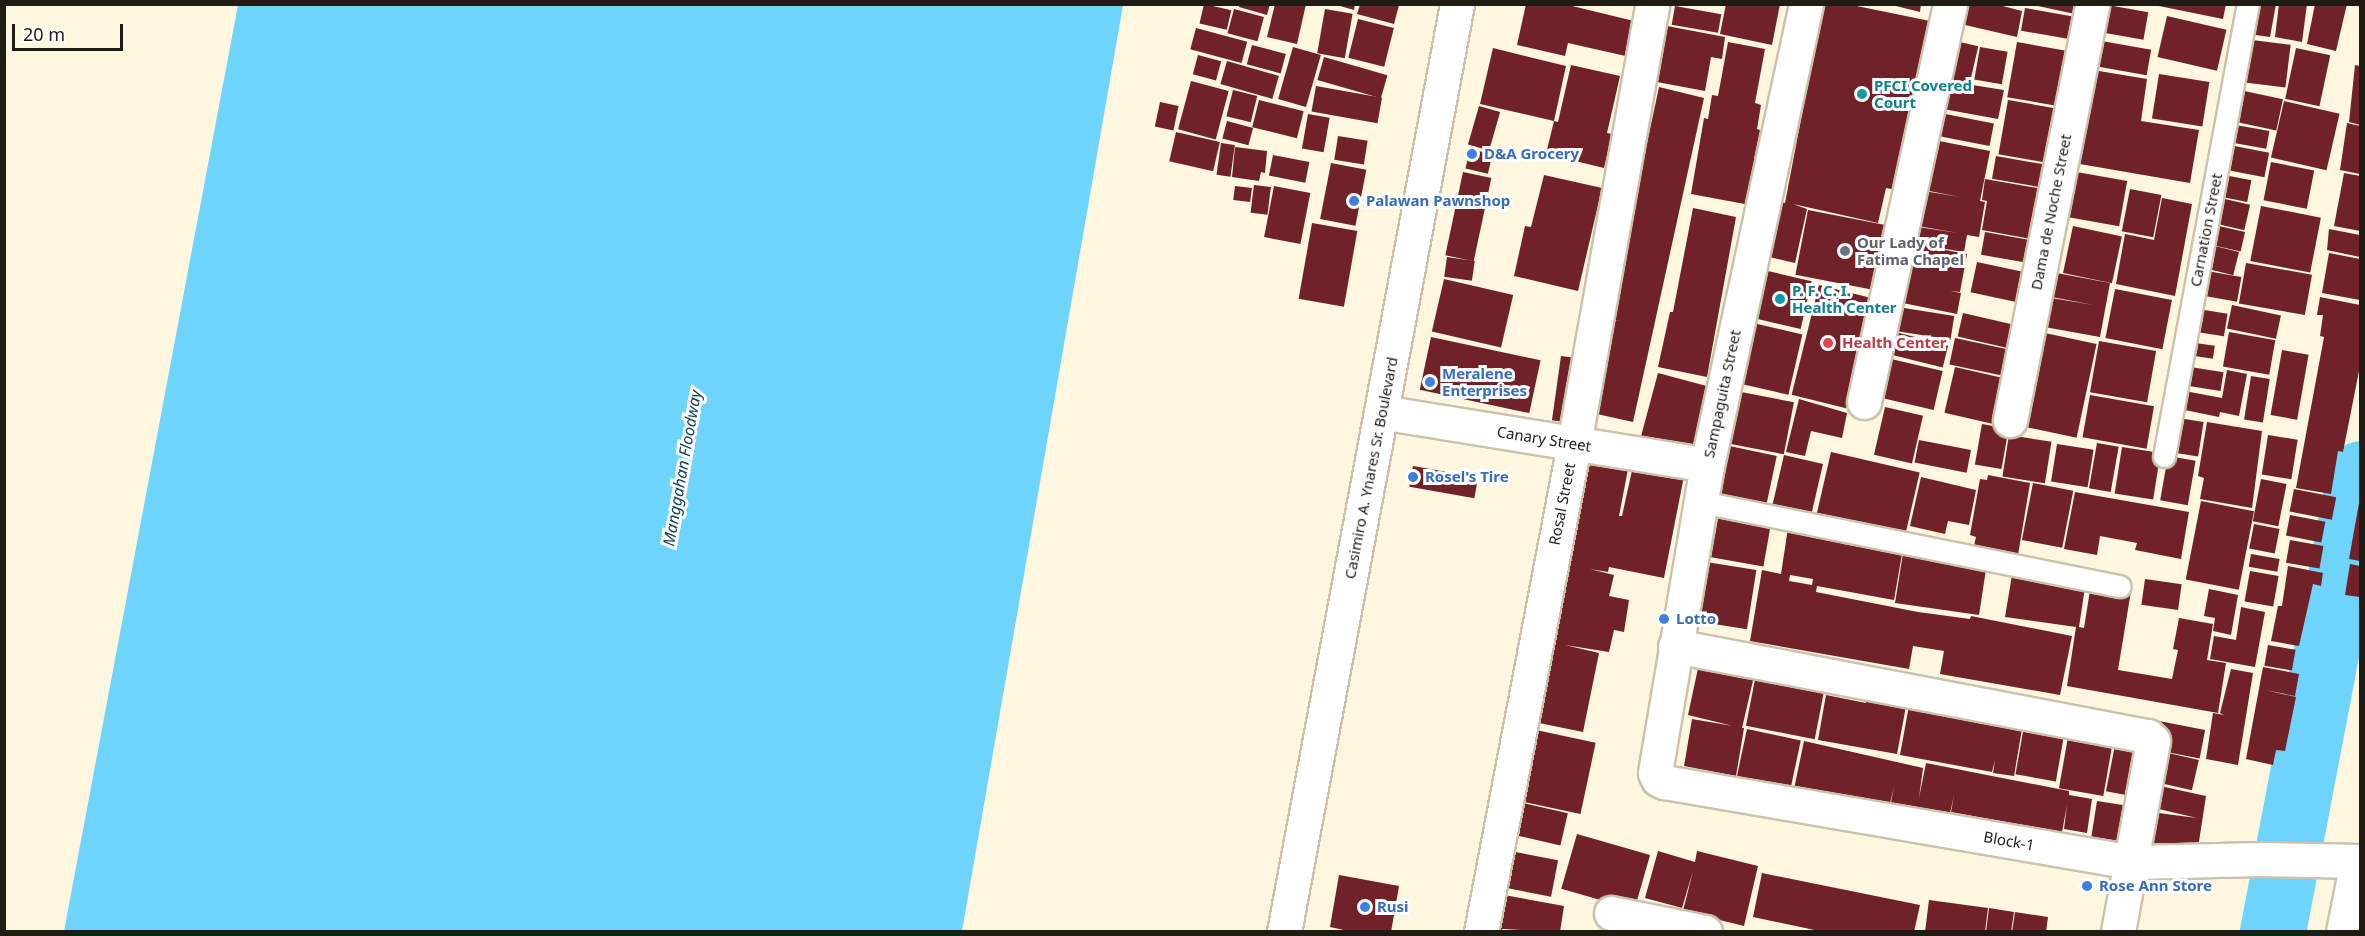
<!DOCTYPE html>
<style>
body{margin:0}
#map{position:relative;width:2365px;height:936px;overflow:hidden;background:#fef6df;font-family:"Noto Sans",sans-serif}
div>[style]{position:absolute}
[style*='--x']{left:calc(var(--x)*1px);top:calc(var(--y)*1px);width:calc(var(--w)*1px);rotate:calc(var(--a)*1deg)}
.water>*{inset:0;background:#6ed4fb}
.river>*{height:66px;margin:-33px;padding:0 33px;transform-origin:33px;border-radius:33px;background:#6ed4fb}
.building>*{inset:0;background:#702228;transform-origin:0 0}
.roads{filter:drop-shadow(2px 0 #cac2ac) drop-shadow(-2px 0 #cac2ac) drop-shadow(0 2px #cac2ac) drop-shadow(0 -2px #cac2ac)}
.service>*{height:21px;margin:-10.5px;padding:0 10.5px;transform-origin:10.5px;border-radius:10.5px;background:#fff}
.minor>*{height:33px;margin:-16.5px;padding:0 16.5px;transform-origin:16.5px;border-radius:16.5px;background:#fff}
.tertiary>*{height:33px;margin:-16.5px;padding:0 16.5px;transform-origin:16.5px;border-radius:16.5px;background:#fff}
.secondary>*{height:33px;margin:-16.5px;padding:0 16.5px;transform-origin:16.5px;border-radius:16.5px;background:#fff}
.dots>*{width:16px;height:16px;translate:-50% -50%;box-sizing:border-box;border:3px solid #fff;border-radius:50%}
span{translate:-50% -50%;white-space:nowrap;text-align:center;line-height:1.15;-webkit-text-stroke:6px #fff;paint-order:stroke}
.culture-label{font-size:15px;color:#0d838f;font-weight:700}
.left{translate:0 -50%;text-align:left}
.shop-label{font-size:15px;color:#366cbe;font-weight:700}
.street-label{font-size:15px;color:#1f1c14}
.worship-label{font-size:15px;color:#5b616d;font-weight:700}
.health-label{font-size:15px;color:#be3a42;font-weight:700}
.water-label{font-size:16px;color:#144152;font-style:italic}
.frame{position:absolute;inset:0;border:6px solid #1f1c14;pointer-events:none}
.scale{position:absolute;left:12px;top:24px;width:111px;height:27px;box-sizing:border-box;border:3px solid #1f1c14;border-top:0;padding-left:8px;font-size:18px;line-height:21px;white-space:nowrap;color:#1f1c14;-webkit-text-stroke:4px #fff;paint-order:stroke}
</style>
<div id="map">
<div class="water">
<div style="clip-path:polygon(238px 5px,1123px 5px,962px 931px,64px 931px)"></div>
</div>
<div class="river">
<div style="--x:2273;--y:932;--w:466;--a:-79.2"></div>
</div>
<div class="building">
<div style="left:1204px;top:4px;width:28px;height:20px;rotate:13deg"></div>
<div style="clip-path:polygon(1240px 4px,1270px 4px,1267px 15px,1239px 7px)"></div>
<div style="clip-path:polygon(1275px 4px,1306px 4px,1297px 44px,1267px 37px)"></div>
<div style="clip-path:polygon(1333px 4px,1355px 4px,1354px 10px)"></div>
<div style="clip-path:polygon(1526px 4px,1564px 4px,1638px 22px,1630px 57px,1568px 43px,1565px 56px,1517px 45px)"></div>
<div style="clip-path:polygon(1726px 4px,1780px 4px,1772px 45px,1720px 34px)"></div>
<div style="clip-path:polygon(1823px 4px,1847px 4px,1930px 21px,1901px 191px,1886px 188px,1878px 223px,1793px 204px,1807px 209px,1795px 263px,1769px 257px,1781px 202px,1785px 203px)"></div>
<div style="clip-path:polygon(1888px 4px,1921px 4px,1920px 12px)"></div>
<div style="clip-path:polygon(1956px 4px,1995px 4px,2022px 11px,2017px 37px,1952px 22px)"></div>
<div style="clip-path:polygon(2029px 4px,2077px 4px,2075px 14px)"></div>
<div style="left:2102px;top:4px;width:47px;height:28px;rotate:10deg"></div>
<div style="clip-path:polygon(2149px 4px,2226px 4px,2223px 19px)"></div>
<div style="clip-path:polygon(2250px 4px,2276px 4px,2270px 37px,2249px 34px)"></div>
<div style="clip-path:polygon(2279px 4px,2307px 4px,2302px 42px,2275px 37px)"></div>
<div style="clip-path:polygon(2315px 4px,2347px 4px,2336px 51px,2307px 44px)"></div>
<div style="clip-path:polygon(1360px 5px,1399px 5px,1394px 24px,1357px 14px)"></div>
<div style="left:1675px;top:6px;width:47px;height:19px;rotate:10deg"></div>
<div style="left:2025px;top:8px;width:53px;height:23px;rotate:10deg"></div>
<div style="left:1234px;top:9px;width:31px;height:25px;rotate:15deg"></div>
<div style="left:1325px;top:9px;width:28px;height:45px;rotate:10deg"></div>
<div style="left:2167px;top:16px;width:61px;height:42px;rotate:13deg"></div>
<div style="left:1358px;top:19px;width:37px;height:40px;rotate:14deg"></div>
<div style="clip-path:polygon(1667px 26px,1725px 37px,1722px 59px,1711px 57px,1705px 91px,1657px 82px)"></div>
<div style="left:1196px;top:28px;width:53px;height:22px;rotate:15deg"></div>
<div style="left:2244px;top:39px;width:47px;height:43px;rotate:7deg"></div>
<div style="left:1951px;top:40px;width:28px;height:42px;rotate:13deg"></div>
<div style="left:2096px;top:40px;width:56px;height:26px;rotate:10deg"></div>
<div style="clip-path:polygon(1728px 42px,1765px 49px,1755px 103px,1761px 105px,1757px 129px,1760px 130px,1754px 159px,1759px 160px,1750px 205px,1691px 194px,1704px 118px,1708px 119px,1712px 95px,1718px 96px)"></div>
<div style="left:2017px;top:42px;width:57px;height:56px;rotate:10deg"></div>
<div style="left:1252px;top:45px;width:35px;height:20px;rotate:15deg"></div>
<div style="left:1293px;top:47px;width:29px;height:54px;rotate:16deg"></div>
<div style="left:1980px;top:47px;width:28px;height:33px;rotate:10deg"></div>
<div style="clip-path:polygon(1493px 48px,1566px 66px,1554px 121px,1558px 122px,1571px 65px,1620px 76px,1607px 133px,1612px 134px,1604px 168px,1546px 154px,1554px 121px,1480px 104px)"></div>
<div style="left:2296px;top:48px;width:35px;height:52px;rotate:12deg"></div>
<div style="left:1198px;top:55px;width:24px;height:20px;rotate:15deg"></div>
<div style="left:1324px;top:57px;width:66px;height:24px;rotate:16deg"></div>
<div style="left:1227px;top:61px;width:54px;height:24px;rotate:16deg"></div>
<div style="clip-path:polygon(2355px 65px,2360px 66px,2360px 125px,2349px 122px)"></div>
<div style="clip-path:polygon(2087px 69px,2147px 79px,2141px 121px,2199px 130px,2190px 183px,2074px 163px)"></div>
<div style="left:2159px;top:74px;width:51px;height:45px;rotate:9deg"></div>
<div style="left:1191px;top:81px;width:39px;height:50px;rotate:15deg"></div>
<div style="clip-path:polygon(1942px 84px,1972px 89px,1972px 85px,2004px 90px,1998px 119px,1938px 108px)"></div>
<div style="left:1316px;top:86px;width:67px;height:26px;rotate:10deg"></div>
<div style="clip-path:polygon(1659px 87px,1704px 98px,1633px 422px,1588px 412px,1608px 319px,1621px 321px,1610px 319px,1636px 180px,1639px 181px)"></div>
<div style="left:2235px;top:89px;width:49px;height:32px;rotate:12deg"></div>
<div style="left:1233px;top:90px;width:25px;height:27px;rotate:14deg"></div>
<div style="left:1259px;top:100px;width:46px;height:28px;rotate:14deg"></div>
<div style="left:2008px;top:100px;width:56px;height:55px;rotate:10deg"></div>
<div style="left:2284px;top:101px;width:57px;height:58px;rotate:13deg"></div>
<div style="left:1160px;top:102px;width:19px;height:25px;rotate:12deg"></div>
<div style="left:1479px;top:106px;width:22px;height:40px;rotate:16deg"></div>
<div style="left:1935px;top:112px;width:60px;height:23px;rotate:11deg"></div>
<div style="left:1308px;top:114px;width:22px;height:35px;rotate:10deg"></div>
<div style="left:1227px;top:121px;width:27px;height:18px;rotate:15deg"></div>
<div style="clip-path:polygon(2347px 123px,2360px 126px,2360px 174px,2340px 170px)"></div>
<div style="left:2230px;top:124px;width:40px;height:18px;rotate:10deg"></div>
<div style="left:1176px;top:132px;width:45px;height:30px;rotate:13deg"></div>
<div style="left:1338px;top:136px;width:30px;height:24px;rotate:9deg"></div>
<div style="clip-path:polygon(1929px 139px,1990px 151px,1980px 201px,1985px 202px,1979px 237px,1967px 235px,1964px 252px,1916px 244px,1918px 227px,1958px 233px,1918px 226px,1924px 191px,1960px 197px,1919px 189px)"></div>
<div style="left:1221px;top:143px;width:14px;height:32px;rotate:8deg"></div>
<div style="left:2224px;top:144px;width:46px;height:25px;rotate:11deg"></div>
<div style="clip-path:polygon(1235px 147px,1267px 151px,1265px 173px,1261px 172px,1259px 181px,1232px 177px)"></div>
<div style="left:1470px;top:149px;width:23px;height:20px;rotate:13deg"></div>
<div style="left:1273px;top:155px;width:37px;height:21px;rotate:11deg"></div>
<div style="left:1996px;top:156px;width:58px;height:23px;rotate:10deg"></div>
<div style="left:2271px;top:162px;width:44px;height:39px;rotate:11deg"></div>
<div style="left:1331px;top:163px;width:36px;height:57px;rotate:11deg"></div>
<div style="left:2071px;top:171px;width:57px;height:46px;rotate:10deg"></div>
<div style="left:1463px;top:172px;width:29px;height:85px;rotate:12deg"></div>
<div style="clip-path:polygon(2344px 173px,2360px 176px,2360px 231px,2334px 226px)"></div>
<div style="left:2219px;top:174px;width:33px;height:22px;rotate:11deg"></div>
<div style="clip-path:polygon(1544px 175px,1602px 188px,1578px 291px,1514px 276px,1525px 226px,1531px 227px)"></div>
<div style="clip-path:polygon(1985px 179px,2043px 189px,2031px 239px,1982px 230px,1987px 201px,1982px 200px)"></div>
<div style="left:1254px;top:185px;width:17px;height:28px;rotate:7deg"></div>
<div style="left:1235px;top:186px;width:17px;height:14px;rotate:7deg"></div>
<div style="left:1274px;top:186px;width:37px;height:52px;rotate:11deg"></div>
<div style="left:2130px;top:189px;width:32px;height:43px;rotate:11deg"></div>
<div style="left:2216px;top:197px;width:35px;height:26px;rotate:13deg"></div>
<div style="clip-path:polygon(2162px 198px,2192px 204px,2175px 296px,2116px 284px,2125px 234px,2154px 240px)"></div>
<div style="left:2261px;top:206px;width:61px;height:56px;rotate:11deg"></div>
<div style="clip-path:polygon(1693px 208px,1736px 217px,1707px 377px,1658px 367px,1670px 312px,1673px 312px)"></div>
<div style="left:1808px;top:210px;width:88px;height:66px;rotate:11deg"></div>
<div style="left:1312px;top:223px;width:46px;height:77px;rotate:10deg"></div>
<div style="left:2210px;top:224px;width:36px;height:20px;rotate:13deg"></div>
<div style="left:2073px;top:226px;width:50px;height:48px;rotate:12deg"></div>
<div style="clip-path:polygon(2329px 229px,2360px 235px,2360px 257px,2327px 250px)"></div>
<div style="left:1985px;top:232px;width:51px;height:23px;rotate:10deg"></div>
<div style="clip-path:polygon(1908px 243px,1967px 254px,1960px 292px,1950px 291px,1961px 293px,1957px 314px,1893px 301px)"></div>
<div style="left:2207px;top:244px;width:33px;height:24px;rotate:14deg"></div>
<div style="clip-path:polygon(2329px 253px,2360px 259px,2360px 300px,2322px 293px)"></div>
<div style="left:1447px;top:257px;width:28px;height:20px;rotate:8deg"></div>
<div style="left:1977px;top:262px;width:55px;height:31px;rotate:12deg"></div>
<div style="left:2246px;top:263px;width:67px;height:41px;rotate:10deg"></div>
<div style="left:1759px;top:269px;width:54px;height:49px;rotate:13deg"></div>
<div style="left:2201px;top:270px;width:41px;height:25px;rotate:10deg"></div>
<div style="clip-path:polygon(2046px 271px,2110px 283px,2100px 337px,2039px 326px,2045px 297px,2094px 305px,2041px 295px)"></div>
<div style="left:1444px;top:279px;width:71px;height:54px;rotate:13deg"></div>
<div style="left:1819px;top:285px;width:56px;height:113px;rotate:14deg"></div>
<div style="left:2115px;top:289px;width:58px;height:50px;rotate:11deg"></div>
<div style="clip-path:polygon(2320px 297px,2360px 305px,2360px 366px,2343px 452px,2338px 451px,2331px 494px,2296px 488px,2324px 337px,2320px 336px,2323px 315px,2317px 315px)"></div>
<div style="left:2232px;top:305px;width:50px;height:24px;rotate:12deg"></div>
<div style="left:1898px;top:307px;width:57px;height:24px;rotate:9deg"></div>
<div style="left:2192px;top:308px;width:36px;height:23px;rotate:9deg"></div>
<div style="left:1963px;top:313px;width:50px;height:24px;rotate:13deg"></div>
<div style="left:1740px;top:320px;width:64px;height:62px;rotate:13deg"></div>
<div style="left:2031px;top:330px;width:67px;height:96px;rotate:12deg"></div>
<div style="left:1891px;top:331px;width:59px;height:23px;rotate:14deg"></div>
<div style="left:2229px;top:332px;width:47px;height:35px;rotate:10deg"></div>
<div style="left:1431px;top:337px;width:112px;height:54px;rotate:12deg"></div>
<div style="left:1955px;top:338px;width:56px;height:27px;rotate:12deg"></div>
<div style="left:2099px;top:341px;width:58px;height:52px;rotate:10deg"></div>
<div style="left:2188px;top:342px;width:27px;height:13px;rotate:8deg"></div>
<div style="left:2282px;top:350px;width:27px;height:66px;rotate:10deg"></div>
<div style="left:1561px;top:356px;width:15px;height:65px;rotate:8deg"></div>
<div style="left:1891px;top:359px;width:53px;height:40px;rotate:13deg"></div>
<div style="left:2184px;top:366px;width:40px;height:19px;rotate:9deg"></div>
<div style="left:1955px;top:367px;width:57px;height:47px;rotate:13deg"></div>
<div style="clip-path:polygon(2227px 370px,2247px 374px,2239px 416px,2220px 412px,2219px 417px,2175px 408px,2179px 390px,2222px 398px)"></div>
<div style="left:1658px;top:373px;width:60px;height:65px;rotate:15deg"></div>
<div style="left:2251px;top:376px;width:19px;height:44px;rotate:9deg"></div>
<div style="left:1736px;top:391px;width:59px;height:53px;rotate:11deg"></div>
<div style="left:2090px;top:395px;width:65px;height:43px;rotate:10deg"></div>
<div style="clip-path:polygon(1799px 399px,1847px 413px,1842px 438px,1811px 431px,1805px 456px,1786px 452px)"></div>
<div style="left:1885px;top:407px;width:39px;height:49px;rotate:13deg"></div>
<div style="left:2172px;top:417px;width:32px;height:35px;rotate:9deg"></div>
<div style="clip-path:polygon(2207px 422px,2262px 431px,2252px 508px,2200px 499px,2204px 478px,2198px 476px)"></div>
<div style="left:1982px;top:424px;width:27px;height:41px;rotate:10deg"></div>
<div style="left:2009px;top:435px;width:43px;height:42px;rotate:9deg"></div>
<div style="left:2268px;top:435px;width:30px;height:40px;rotate:9deg"></div>
<div style="left:1919px;top:440px;width:53px;height:23px;rotate:11deg"></div>
<div style="left:2097px;top:443px;width:22px;height:46px;rotate:10deg"></div>
<div style="left:1720px;top:444px;width:58px;height:52px;rotate:12deg"></div>
<div style="left:2057px;top:444px;width:37px;height:38px;rotate:9deg"></div>
<div style="left:2122px;top:447px;width:39px;height:47px;rotate:9deg"></div>
<div style="left:1831px;top:452px;width:91px;height:66px;rotate:13deg"></div>
<div style="left:1784px;top:455px;width:40px;height:53px;rotate:13deg"></div>
<div style="left:2168px;top:456px;width:28px;height:45px;rotate:10deg"></div>
<div style="clip-path:polygon(1575px 457px,1628px 469px,1619px 516px,1622px 516px,1633px 466px,1684px 476px,1664px 578px,1609px 567px,1608px 572px,1590px 569px,1614px 575px,1609px 596px,1629px 600px,1624px 632px,1614px 630px,1609px 652px,1565px 645px,1599px 653px,1583px 732px,1539px 723px,1564px 588px,1554px 561px)"></div>
<div style="left:1413px;top:466px;width:66px;height:21px;rotate:10deg"></div>
<div style="clip-path:polygon(1988px 475px,2030px 483px,2017px 561px,1994px 557px,1996px 550px,1974px 546px,1976px 537px,1970px 535px,1980px 479px,1987px 480px)"></div>
<div style="clip-path:polygon(1921px 477px,1976px 490px,1969px 525px,1948px 521px,1945px 534px,1910px 526px)"></div>
<div style="left:2261px;top:479px;width:26px;height:43px;rotate:11deg"></div>
<div style="left:2033px;top:483px;width:41px;height:58px;rotate:11deg"></div>
<div style="left:2294px;top:489px;width:43px;height:23px;rotate:11deg"></div>
<div style="clip-path:polygon(2075px 492px,2189px 512px,2181px 559px,2135px 550px,2137px 543px,2100px 536px,2097px 555px,2064px 549px)"></div>
<div style="left:2201px;top:501px;width:54px;height:80px;rotate:11deg"></div>
<div style="clip-path:polygon(2359px 503px,2360px 504px,2360px 561px,2349px 559px)"></div>
<div style="left:1719px;top:513px;width:53px;height:45px;rotate:10deg"></div>
<div style="left:2290px;top:515px;width:36px;height:21px;rotate:11deg"></div>
<div style="left:2254px;top:524px;width:26px;height:25px;rotate:11deg"></div>
<div style="clip-path:polygon(evenodd,1788px 528px,1843px 539px,1843px 544px,1902px 554px,1894px 600px,1817px 586px,1816px 592px,1918px 612px,1970px 619px,1971px 616px,2072px 636px,2060px 695px,1940px 674px,1944px 651px,1913px 646px,1909px 669px,1750px 641px,1762px 570px,1781px 574px,1788px 528px,1790px 575px,1813px 579px,1812px 585px,1789px 581px,1790px 575px)"></div>
<div style="left:2290px;top:540px;width:34px;height:23px;rotate:10deg"></div>
<div style="clip-path:polygon(1904px 547px,1941px 553px,1940px 561px,1963px 565px,1964px 559px,1987px 563px,1979px 615px,1895px 603px)"></div>
<div style="left:2251px;top:554px;width:29px;height:13px;rotate:10deg"></div>
<div style="left:1706px;top:562px;width:51px;height:60px;rotate:9deg"></div>
<div style="clip-path:polygon(2350px 564px,2360px 566px,2360px 597px,2345px 595px)"></div>
<div style="clip-path:polygon(2288px 566px,2323px 573px,2321px 586px,2313px 584px,2299px 646px,2271px 641px,2278px 606px,2282px 606px)"></div>
<div style="clip-path:polygon(2013px 569px,2085px 587px,2079px 627px,2084px 628px,2091px 584px,2131px 591px,2118px 670px,2172px 679px,2178px 650px,2173px 649px,2179px 618px,2213px 624px,2207px 660px,2226px 663px,2218px 713px,2067px 686px,2076px 627px,2005px 617px)"></div>
<div style="left:2250px;top:571px;width:29px;height:31px;rotate:10deg"></div>
<div style="left:2145px;top:579px;width:37px;height:26px;rotate:8deg"></div>
<div style="clip-path:polygon(2209px 589px,2238px 595px,2231px 635px,2213px 631px,2215px 618px,2204px 616px)"></div>
<div style="clip-path:polygon(2241px 607px,2265px 612px,2255px 667px,2210px 659px,2214px 636px,2236px 640px)"></div>
<div style="left:2268px;top:645px;width:28px;height:21px;rotate:10deg"></div>
<div style="clip-path:polygon(1700px 659px,1755px 672px,1742px 728px,1744px 728px,1736px 776px,1684px 766px,1692px 719px,1733px 726px,1688px 715px)"></div>
<div style="left:1758px;top:664px;width:70px;height:63px;rotate:11deg"></div>
<div style="clip-path:polygon(2263px 667px,2299px 674px,2295px 696px,2265px 690px,2296px 697px,2285px 751px,2276px 750px,2273px 765px,2246px 759px)"></div>
<div style="clip-path:polygon(2231px 669px,2253px 673px,2238px 765px,2206px 759px,2213px 713px,2224px 715px,2220px 713px)"></div>
<div style="clip-path:polygon(1867px 693px,1907px 701px,1897px 754px,1818px 740px,1826px 695px,1866px 703px)"></div>
<div style="clip-path:polygon(1910px 700px,2002px 717px,2000px 725px,2022px 729px,2014px 776px,1993px 773px,1995px 760px,1992px 772px,1900px 755px)"></div>
<div style="left:2159px;top:721px;width:47px;height:29px;rotate:11deg"></div>
<div style="left:2024px;top:726px;width:41px;height:49px;rotate:10deg"></div>
<div style="left:1747px;top:729px;width:55px;height:50px;rotate:12deg"></div>
<div style="left:1536px;top:730px;width:61px;height:73px;rotate:12deg"></div>
<div style="left:2068px;top:737px;width:45px;height:52px;rotate:10deg"></div>
<div style="clip-path:polygon(1804px 741px,1923px 768px,1919px 798px,1926px 763px,2069px 791px,2069px 795px,2092px 799px,2087px 833px,2064px 829px,2067px 805px,2062px 832px,1951px 812px,1954px 795px,1949px 818px,1890px 807px,1894px 787px,1889px 807px,1794px 789px)"></div>
<div style="left:2115px;top:745px;width:31px;height:47px;rotate:11deg"></div>
<div style="left:2155px;top:750px;width:45px;height:31px;rotate:13deg"></div>
<div style="clip-path:polygon(2151px 784px,2206px 796px,2198px 848px,2139px 841px,2143px 811px,2197px 818px,2146px 806px)"></div>
<div style="left:2097px;top:801px;width:39px;height:36px;rotate:9deg"></div>
<div style="left:1523px;top:803px;width:46px;height:33px;rotate:13deg"></div>
<div style="left:1577px;top:834px;width:76px;height:57px;rotate:16deg"></div>
<div style="left:1510px;top:851px;width:49px;height:37px;rotate:11deg"></div>
<div style="clip-path:polygon(1658px 851px,1695px 862px,1697px 851px,1758px 866px,1744px 926px,1683px 911px,1693px 871px,1682px 908px,1645px 898px)"></div>
<div style="clip-path:polygon(1762px 873px,1920px 905px,1914px 932px,1824px 932px,1753px 917px)"></div>
<div style="clip-path:polygon(1339px 875px,1399px 886px,1391px 932px,1353px 932px,1330px 927px)"></div>
<div style="clip-path:polygon(1504px 895px,1564px 906px,1560px 932px,1503px 929px,1497px 932px)"></div>
<div style="clip-path:polygon(1929px 900px,1988px 908px,1985px 932px,1925px 932px)"></div>
<div style="clip-path:polygon(1989px 908px,2014px 912px,2011px 932px,1986px 932px)"></div>
<div style="clip-path:polygon(2015px 912px,2048px 917px,2046px 932px,2012px 932px)"></div>
</div>
<div class="roads">
<div class="service">
<div style="--x:2164;--y:456;--w:460;--a:-79.5"></div>
<div style="--x:1702;--y:502;--w:426;--a:11.4"></div>
</div>
<div class="minor">
<div style="--x:1864;--y:402;--w:407;--a:-77.8"></div>
<div style="--x:2010;--y:420;--w:424;--a:-78.8"></div>
<div style="--x:1675;--y:646;--w:481;--a:10.8"></div>
<div style="--x:2148;--y:736;--w:7;--a:45"></div>
<div style="--x:2153;--y:741;--w:194;--a:100.4"></div>
<div style="--x:1611;--y:913;--w:96;--a:11.4"></div>
<div style="--x:1481;--y:932;--w:497;--a:-79.2"></div>
<div style="--x:1574;--y:444;--w:447;--a:-79.9"></div>
<div style="--x:2343;--y:932;--w:72;--a:-78.8"></div>
</div>
<div class="tertiary">
<div style="--x:1806;--y:4;--w:472;--a:102.1"></div>
<div style="--x:1707;--y:465;--w:312;--a:99.6"></div>
<div style="--x:1655;--y:773;--w:7;--a:63"></div>
<div style="--x:1658;--y:779;--w:7;--a:27"></div>
<div style="--x:1664;--y:782;--w:474;--a:9.7"></div>
<div style="--x:2131;--y:862;--w:130;--a:-1.3"></div>
<div style="--x:2261;--y:859;--w:99;--a:1.2"></div>
<div style="--x:1381;--y:412;--w:330;--a:9.2"></div>
</div>
<div class="secondary">
<div style="--x:1284;--y:932;--w:944;--a:-79.44"></div>
</div>
</div>
<div class="dots">
<div style="left:1862px;top:94px;background:#0f9aa8"></div>
<div style="left:1472px;top:154px;background:#3f7fe0"></div>
<div style="left:1354px;top:201px;background:#3f7fe0"></div>
<div style="left:1845px;top:251px;background:#6b7280"></div>
<div style="left:1780px;top:299px;background:#0f9aa8"></div>
<div style="left:1828px;top:343px;background:#e0444e"></div>
<div style="left:1430px;top:382px;background:#3f7fe0"></div>
<div style="left:1413px;top:477px;background:#3f7fe0"></div>
<div style="left:1664px;top:619px;background:#3f7fe0"></div>
<div style="left:2087px;top:886px;background:#3f7fe0"></div>
<div style="left:1365px;top:907px;background:#3f7fe0"></div>
</div>
<div class="culture-label">
<span class="left" style="left:1874px;top:94px">PFCI Covered<br>Court</span>
<span class="left" style="left:1792px;top:299px">P. F. C. I.<br>Health Center</span>
</div>
<div class="shop-label">
<span class="left" style="left:1484px;top:154px">D&amp;A Grocery</span>
<span class="left" style="left:1366px;top:201px">Palawan Pawnshop</span>
<span class="left" style="left:1442px;top:382px">Meralene<br>Enterprises</span>
<span class="left" style="left:1425px;top:477px">Rosel's Tire</span>
<span class="left" style="left:1676px;top:619px">Lotto</span>
<span class="left" style="left:2099px;top:886px">Rose Ann Store</span>
<span class="left" style="left:1377px;top:907px">Rusi</span>
</div>
<div class="street-label">
<span style="left:2051px;top:212px;rotate:-79deg">Dama de Noche Street</span>
<span style="left:2206px;top:230px;rotate:-79deg">Carnation Street</span>
<span style="left:1722px;top:394px;rotate:-78deg">Sampaguita Street</span>
<span style="left:1544px;top:439px;rotate:9deg">Canary Street</span>
<span style="left:1371px;top:468px;rotate:-79deg">Casimiro A. Ynares Sr. Boulevard</span>
<span style="left:1562px;top:504px;rotate:-79deg">Rosal Street</span>
<span style="left:2009px;top:841px;rotate:10deg">Block-1</span>
</div>
<div class="worship-label">
<span class="left" style="left:1857px;top:251px">Our Lady of<br>Fatima Chapel</span>
</div>
<div class="health-label">
<span class="left" style="left:1842px;top:343px">Health Center</span>
</div>
<div class="water-label">
<span style="left:682px;top:468px;rotate:-80deg">Manggahan Floodway</span>
</div>
<div class="frame"></div>
<div class="scale">20 m</div>
</div>
